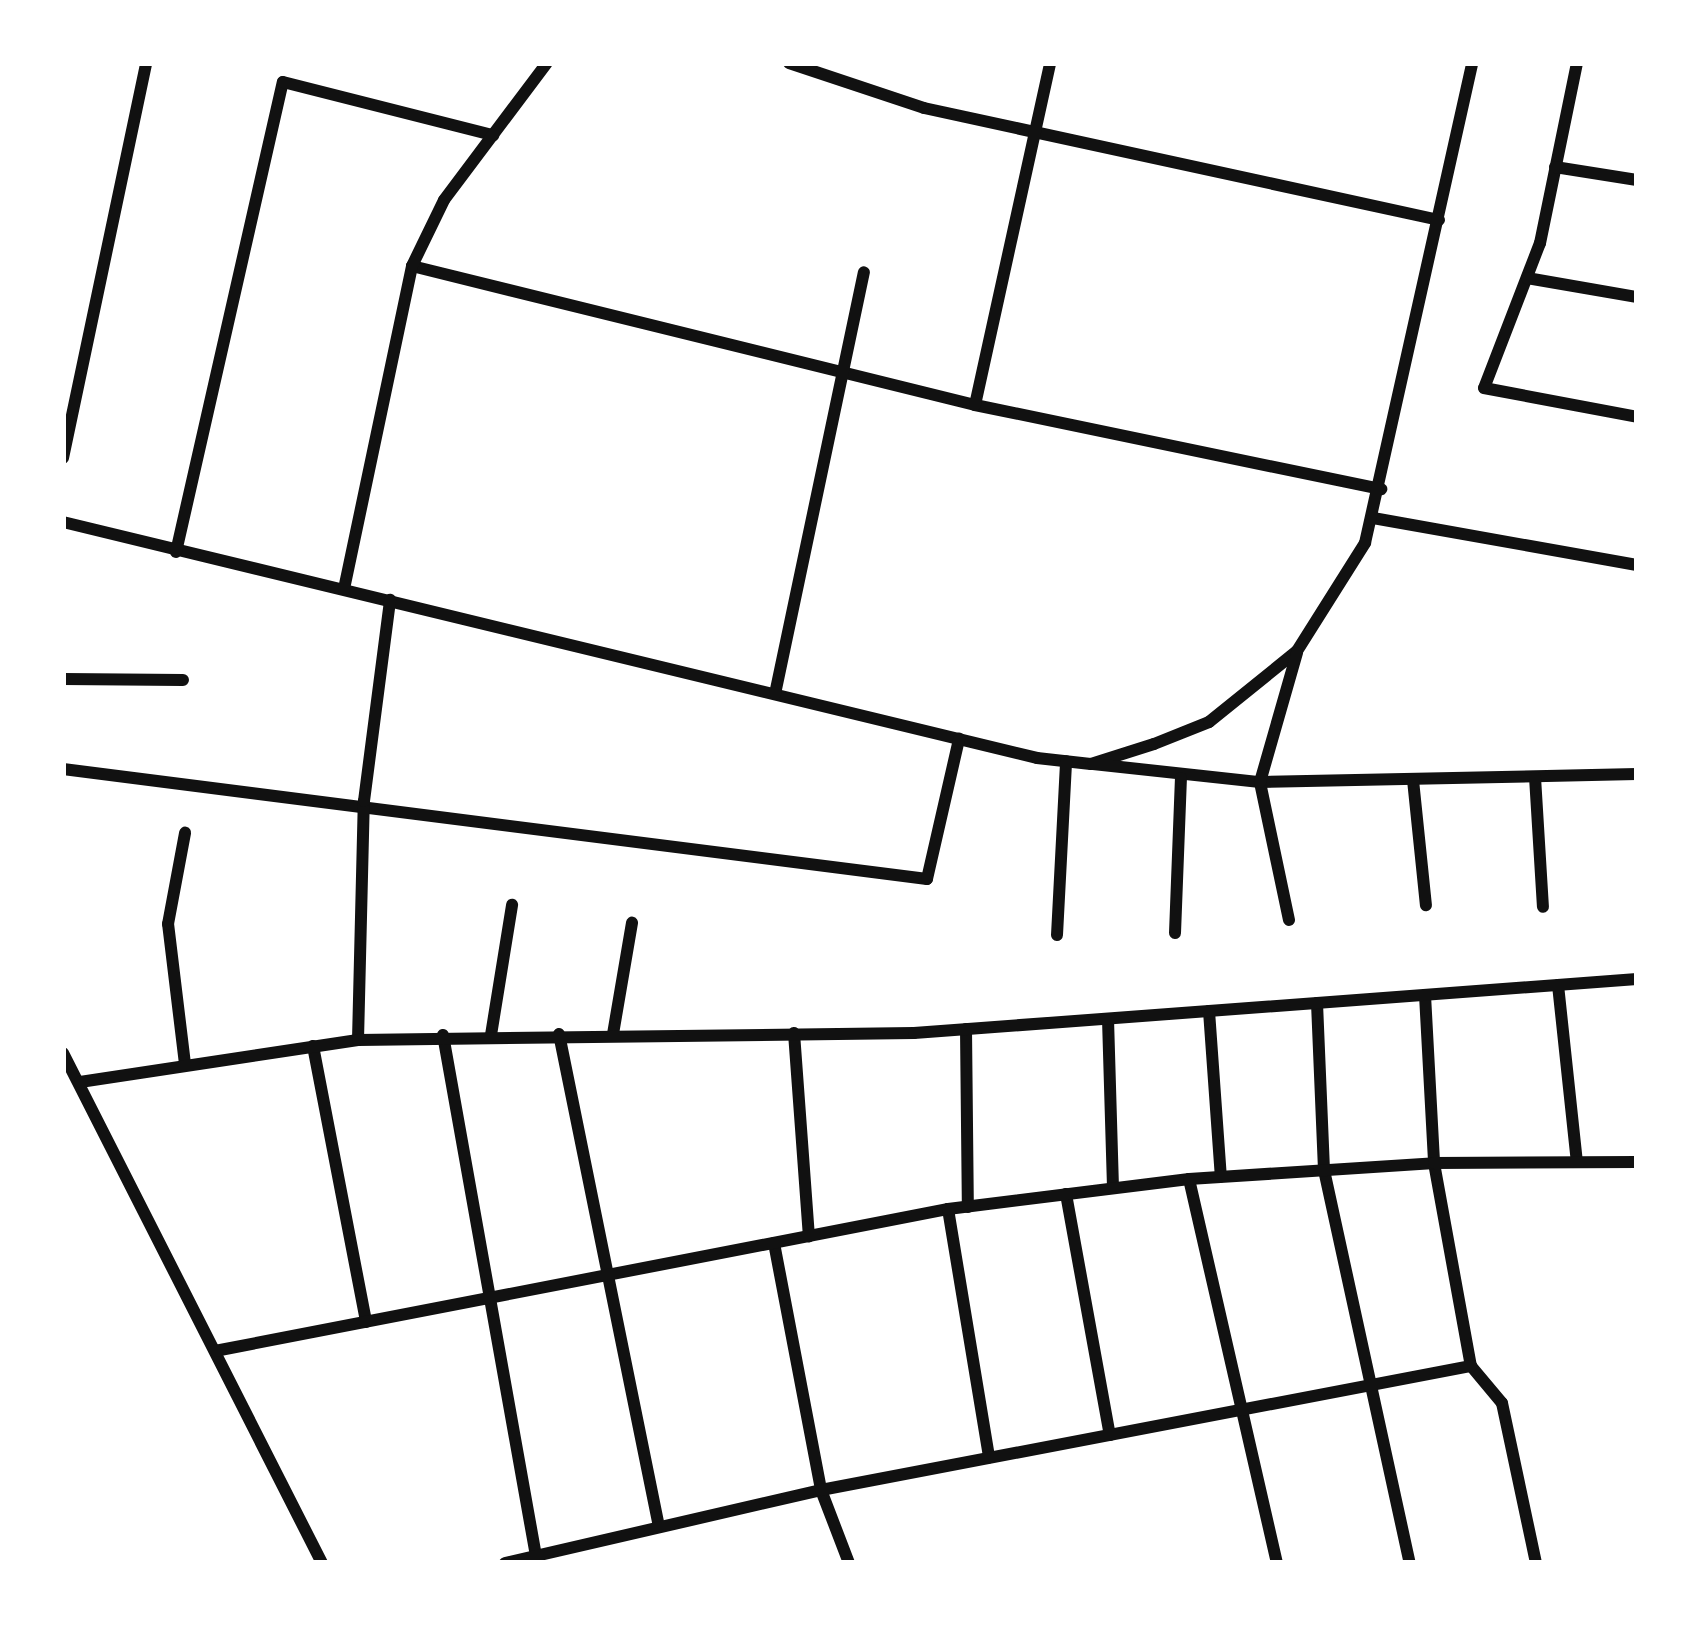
<!DOCTYPE html>
<style>
body{margin:0}
#map{position:relative;width:1700px;height:1626px;overflow:hidden;background:#fff;font-family:Roboto,sans-serif}
div>[style]{position:absolute}
[style*='--x']{left:calc(var(--x)*1px);top:calc(var(--y)*1px);width:calc(var(--w)*1px);rotate:calc(var(--a)*1deg)}
.minor>*{height:12px;margin:-6px;padding:0 6px;transform-origin:6px;border-radius:6px;background:#111}
span{translate:-50% -50%;white-space:nowrap;text-align:center;line-height:1.15;-webkit-text-stroke:12px #fff;paint-order:stroke}
.frame{position:absolute;inset:0;border:66px solid #fff;pointer-events:none}
</style>
<div id="map">
<div class="minor">
<div style="--x:789;--y:63;--w:142;--a:18.4"></div>
<div style="--x:924;--y:108;--w:527;--a:12.27"></div>
<div style="--x:1577;--y:63;--w:184;--a:101.6"></div>
<div style="--x:1540;--y:243;--w:155;--a:111.1"></div>
<div style="--x:1484;--y:388;--w:156;--a:10.7"></div>
<div style="--x:1555;--y:167;--w:83;--a:9"></div>
<div style="--x:412;--y:266;--w:580;--a:13.87"></div>
<div style="--x:975;--y:405;--w:415;--a:11.7"></div>
<div style="--x:1527;--y:278;--w:112;--a:9.8"></div>
<div style="--x:975;--y:405;--w:350;--a:-77.6"></div>
<div style="--x:63;--y:458;--w:404;--a:-78.1"></div>
<div style="--x:1373;--y:518;--w:268;--a:10.1"></div>
<div style="--x:63;--y:522;--w:1002;--a:13.62"></div>
<div style="--x:1037;--y:758;--w:54;--a:6.3"></div>
<div style="--x:1091;--y:764;--w:66;--a:-17.6"></div>
<div style="--x:1154;--y:744;--w:59;--a:-21.8"></div>
<div style="--x:1209;--y:722;--w:113;--a:-38.9"></div>
<div style="--x:1297;--y:651;--w:128;--a:-57.8"></div>
<div style="--x:1365;--y:543;--w:492;--a:-77.4"></div>
<div style="--x:176;--y:552;--w:482;--a:-77.2"></div>
<div style="--x:283;--y:82;--w:217;--a:14.2"></div>
<div style="--x:344;--y:589;--w:330;--a:-78.1"></div>
<div style="--x:412;--y:266;--w:73;--a:-64.1"></div>
<div style="--x:444;--y:200;--w:171;--a:-53.1"></div>
<div style="--x:63;--y:679;--w:120;--a:0.5"></div>
<div style="--x:775;--y:694;--w:431;--a:-78.1"></div>
<div style="--x:1093;--y:764;--w:168;--a:6.2"></div>
<div style="--x:1260;--y:782;--w:377;--a:-1.2"></div>
<div style="--x:63;--y:769;--w:871;--a:7.26"></div>
<div style="--x:927;--y:879;--w:144;--a:-77.1"></div>
<div style="--x:1535;--y:777;--w:130;--a:86.5"></div>
<div style="--x:1413;--y:780;--w:126;--a:84.1"></div>
<div style="--x:1289;--y:920;--w:141;--a:-101.9"></div>
<div style="--x:1260;--y:782;--w:134;--a:-74"></div>
<div style="--x:1175;--y:933;--w:155;--a:-87.8"></div>
<div style="--x:1057;--y:935;--w:174;--a:-87"></div>
<div style="--x:1558;--y:985;--w:178;--a:83.9"></div>
<div style="--x:1425;--y:995;--w:168;--a:86.9"></div>
<div style="--x:1434;--y:1163;--w:206;--a:79.7"></div>
<div style="--x:1471;--y:1366;--w:48;--a:50"></div>
<div style="--x:1502;--y:1403;--w:164;--a:78"></div>
<div style="--x:1317;--y:1003;--w:167;--a:87.6"></div>
<div style="--x:1324;--y:1170;--w:402;--a:77.7"></div>
<div style="--x:1209;--y:1011;--w:166;--a:85.9"></div>
<div style="--x:1108;--y:1019;--w:169;--a:88.3"></div>
<div style="--x:966;--y:1029;--w:178;--a:89.4"></div>
<div style="--x:794;--y:1033;--w:204;--a:85.8"></div>
<div style="--x:559;--y:1034;--w:503;--a:78.53"></div>
<div style="--x:613;--y:1034;--w:113;--a:-80.3"></div>
<div style="--x:443;--y:1035;--w:529;--a:79.88"></div>
<div style="--x:491;--y:1035;--w:132;--a:-80.8"></div>
<div style="--x:358;--y:1040;--w:239;--a:-88.6"></div>
<div style="--x:364;--y:801;--w:203;--a:-82.6"></div>
<div style="--x:313;--y:1046;--w:281;--a:79.1"></div>
<div style="--x:63;--y:1053;--w:572;--a:63.08"></div>
<div style="--x:185;--y:1064;--w:141;--a:-96.9"></div>
<div style="--x:168;--y:924;--w:93;--a:-79.4"></div>
<div style="--x:80;--y:1082;--w:281;--a:-8.6"></div>
<div style="--x:358;--y:1040;--w:556;--a:-0.72"></div>
<div style="--x:914;--y:1033;--w:725;--a:-4.27"></div>
<div style="--x:1189;--y:1179;--w:394;--a:77.1"></div>
<div style="--x:1066;--y:1194;--w:245;--a:79.7"></div>
<div style="--x:948;--y:1209;--w:252;--a:80.6"></div>
<div style="--x:774;--y:1243;--w:251;--a:79.2"></div>
<div style="--x:821;--y:1490;--w:78;--a:69"></div>
<div style="--x:215;--y:1351;--w:747;--a:-10.96"></div>
<div style="--x:948;--y:1209;--w:243;--a:-7.1"></div>
<div style="--x:1189;--y:1179;--w:246;--a:-3.7"></div>
<div style="--x:1434;--y:1163;--w:203;--a:-0.3"></div>
<div style="--x:505;--y:1563;--w:324;--a:-13"></div>
<div style="--x:821;--y:1490;--w:662;--a:-10.8"></div>
</div>
<div class="frame"></div>
</div>
